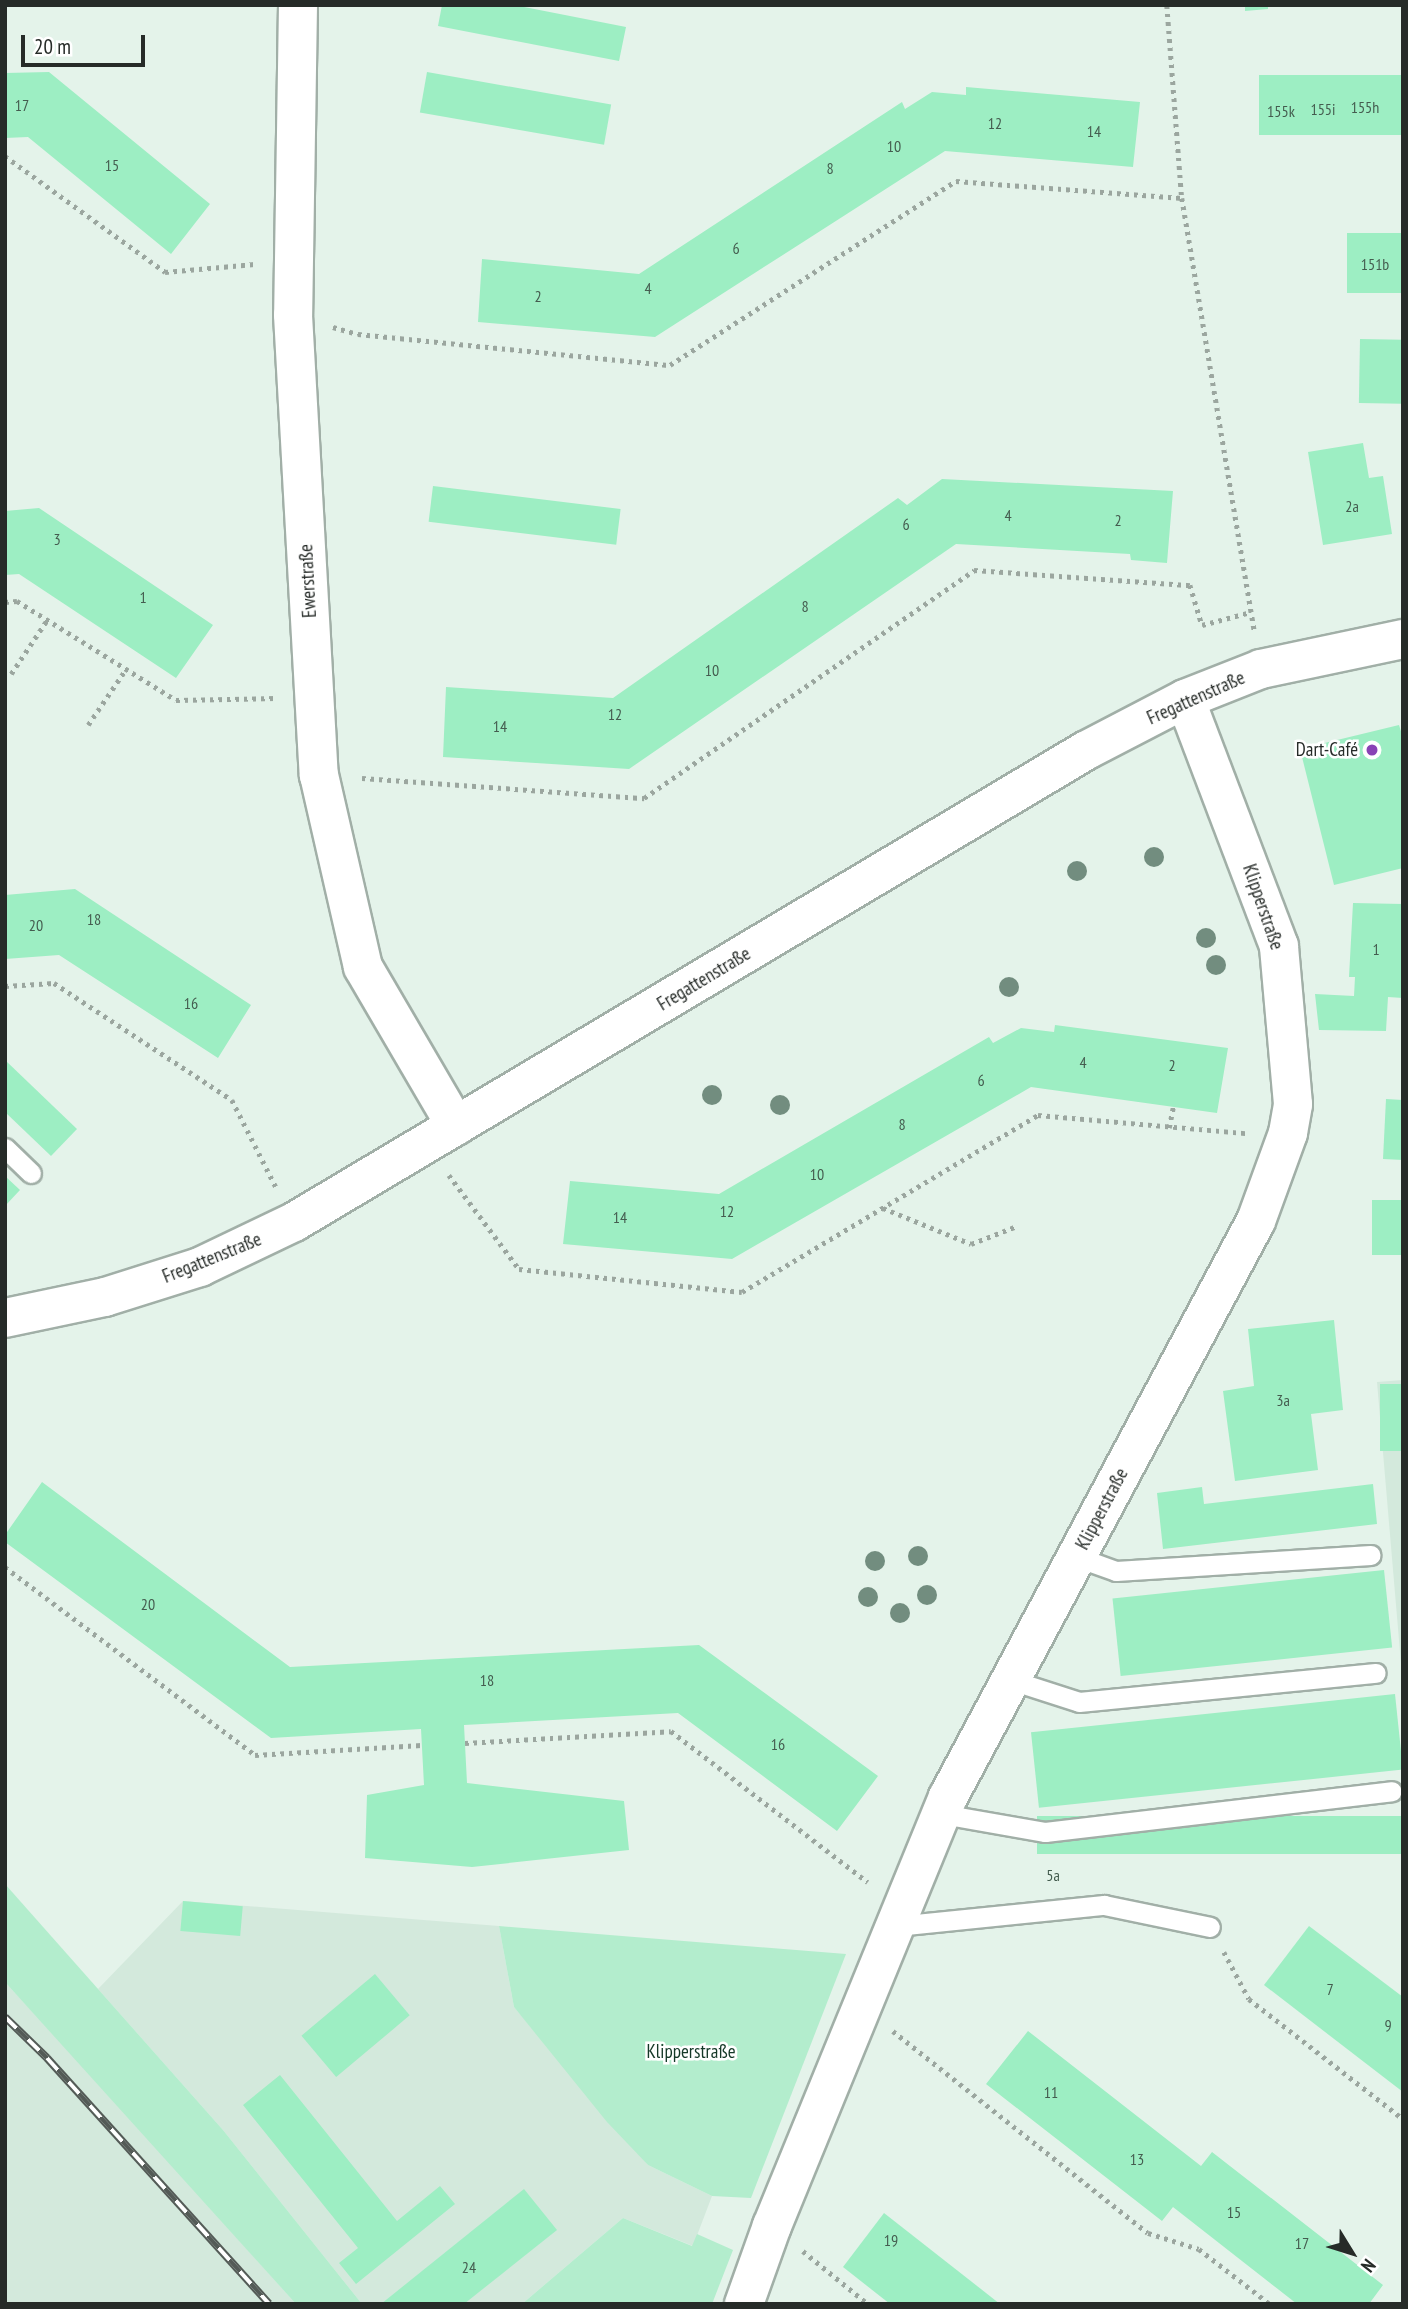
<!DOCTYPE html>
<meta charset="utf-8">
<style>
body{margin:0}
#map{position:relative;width:1408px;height:2309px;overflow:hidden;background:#e4f3ea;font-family:"PT Sans Narrow",sans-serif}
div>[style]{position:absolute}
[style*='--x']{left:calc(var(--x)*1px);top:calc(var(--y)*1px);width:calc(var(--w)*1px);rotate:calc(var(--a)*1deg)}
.built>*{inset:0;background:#d3e9dc}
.green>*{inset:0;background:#b3edcd}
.building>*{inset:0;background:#9deec3;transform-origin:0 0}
.path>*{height:4.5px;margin-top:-2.25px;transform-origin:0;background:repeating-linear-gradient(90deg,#9ba69f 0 3.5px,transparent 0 8.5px)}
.roads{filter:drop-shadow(2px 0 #a1afa7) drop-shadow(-2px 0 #a1afa7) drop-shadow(0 2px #a1afa7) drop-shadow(0 -2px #a1afa7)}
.service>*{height:19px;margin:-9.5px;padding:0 9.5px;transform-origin:9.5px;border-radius:9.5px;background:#fff}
.minor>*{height:38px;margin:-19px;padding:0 19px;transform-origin:19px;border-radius:19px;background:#fff}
.tertiary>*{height:38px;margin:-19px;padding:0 19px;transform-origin:19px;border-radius:19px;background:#fff}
.rail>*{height:8px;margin-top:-4px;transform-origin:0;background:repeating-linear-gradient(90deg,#fff 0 16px,#545b57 0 32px);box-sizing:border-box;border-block:2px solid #545b57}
.trees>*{width:20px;height:20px;margin:-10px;border-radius:50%;background:#728d7f}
.dots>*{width:19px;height:19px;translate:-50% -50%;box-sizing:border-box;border:4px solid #fff;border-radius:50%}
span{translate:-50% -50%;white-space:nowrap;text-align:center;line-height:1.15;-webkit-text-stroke:5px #fff;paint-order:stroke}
.number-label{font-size:16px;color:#445c4f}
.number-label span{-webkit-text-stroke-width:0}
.street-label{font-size:19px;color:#262b28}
.poi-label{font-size:19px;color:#262b28}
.right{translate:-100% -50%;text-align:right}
.park-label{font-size:19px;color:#153928}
.frame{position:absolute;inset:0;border:7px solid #262b28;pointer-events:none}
.north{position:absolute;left:1317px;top:2218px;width:70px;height:70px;-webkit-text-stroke:5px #fff;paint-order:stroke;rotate:128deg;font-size:19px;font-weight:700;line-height:28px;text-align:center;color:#262b28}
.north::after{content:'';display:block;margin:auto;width:24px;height:32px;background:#262b28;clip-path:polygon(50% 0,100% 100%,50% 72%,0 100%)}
.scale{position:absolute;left:21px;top:35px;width:124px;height:32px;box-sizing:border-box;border:4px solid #262b28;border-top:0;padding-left:9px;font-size:21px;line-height:24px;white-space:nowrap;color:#262b28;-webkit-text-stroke:5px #fff;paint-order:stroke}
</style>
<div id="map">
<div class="built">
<div style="clip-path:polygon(1403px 1380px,1403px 1687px,1377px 1382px)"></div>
<div style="clip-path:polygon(183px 1901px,499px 1926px,514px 2007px,648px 2165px,712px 2196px,693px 2246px,623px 2218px,522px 2304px,362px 2304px,223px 2130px,98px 1989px)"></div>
<div style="clip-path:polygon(5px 1982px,123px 2110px,296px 2304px,5px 2304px)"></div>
</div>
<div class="green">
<div style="clip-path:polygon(5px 1884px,223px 2130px,362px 2304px,296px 2304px,5px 1982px)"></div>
<div style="clip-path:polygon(499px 1926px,846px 1954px,751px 2198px,712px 2196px,648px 2165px,607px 2122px,514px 2007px)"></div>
<div style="clip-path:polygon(623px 2218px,692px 2246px,697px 2234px,733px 2250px,712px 2304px,522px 2304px)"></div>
</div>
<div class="building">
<div style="clip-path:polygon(442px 5px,514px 5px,626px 27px,619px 61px,438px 26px)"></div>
<div style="clip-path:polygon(1245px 5px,1268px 5px,1268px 9px,1245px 11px)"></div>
<div style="clip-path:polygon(49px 72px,210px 204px,171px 254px,28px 137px,5px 138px,5px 73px)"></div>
<div style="left:427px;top:72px;width:187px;height:41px;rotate:10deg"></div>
<div style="left:1403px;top:75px;width:60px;height:144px;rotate:90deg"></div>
<div style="clip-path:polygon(966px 87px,1140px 102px,1133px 167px,945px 151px,655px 337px,478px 322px,482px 259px,639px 274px,902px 102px,905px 109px,932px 92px,966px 95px)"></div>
<div style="left:1403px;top:233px;width:60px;height:56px;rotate:90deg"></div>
<div style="left:1360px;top:339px;width:43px;height:64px;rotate:1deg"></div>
<div style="clip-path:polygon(1363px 443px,1369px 478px,1383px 476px,1392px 534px,1323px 545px,1308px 452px)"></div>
<div style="clip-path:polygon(942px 479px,1173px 491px,1167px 563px,1131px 560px,1130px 554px,956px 544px,629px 769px,443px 757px,446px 687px,613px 698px,898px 498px,907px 505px)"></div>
<div style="left:433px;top:486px;width:189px;height:36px;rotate:7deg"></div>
<div style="clip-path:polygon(39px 508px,213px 625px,176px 678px,19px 574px,5px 575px,5px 511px)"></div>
<div style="clip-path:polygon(1399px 725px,1403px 738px,1403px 868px,1334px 885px,1300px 749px)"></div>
<div style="clip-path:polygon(75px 889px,251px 1005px,218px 1058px,59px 955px,5px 959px,5px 895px)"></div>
<div style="clip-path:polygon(1353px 903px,1403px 904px,1403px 998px,1388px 997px,1386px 1031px,1319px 1030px,1315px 994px,1354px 996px,1355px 977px,1349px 977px)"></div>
<div style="clip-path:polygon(1055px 1025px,1228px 1048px,1217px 1113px,1031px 1087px,732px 1259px,563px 1244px,570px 1181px,719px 1194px,989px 1037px,993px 1043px,1021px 1028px,1054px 1032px)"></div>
<div style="clip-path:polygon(5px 1060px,77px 1129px,51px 1156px,5px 1112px)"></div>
<div style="clip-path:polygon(1386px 1099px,1403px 1100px,1403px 1160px,1383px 1159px)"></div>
<div style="clip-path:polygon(5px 1176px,20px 1190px,5px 1206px)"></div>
<div style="left:1372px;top:1200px;width:31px;height:55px"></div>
<div style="clip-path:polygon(1334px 1320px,1343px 1410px,1311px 1414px,1318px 1470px,1235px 1481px,1223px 1391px,1254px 1386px,1248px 1329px)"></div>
<div style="left:1403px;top:1384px;width:67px;height:23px;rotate:90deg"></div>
<div style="clip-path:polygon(42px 1482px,290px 1667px,699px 1645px,878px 1776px,837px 1831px,678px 1713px,464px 1725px,467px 1783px,624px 1801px,629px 1850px,472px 1867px,365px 1858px,367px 1795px,424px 1785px,421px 1729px,271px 1738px,5px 1542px,5px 1535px)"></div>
<div style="clip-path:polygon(1373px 1484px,1377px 1524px,1163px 1549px,1157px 1493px,1202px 1487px,1204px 1504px)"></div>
<div style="left:1384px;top:1570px;width:78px;height:273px;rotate:84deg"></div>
<div style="left:1395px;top:1694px;width:76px;height:366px;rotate:84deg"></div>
<div style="left:1403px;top:1816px;width:38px;height:366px;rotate:90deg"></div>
<div style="left:183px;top:1901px;width:60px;height:30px;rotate:5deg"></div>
<div style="clip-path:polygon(1309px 1926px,1403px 1997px,1403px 2092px,1264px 1985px)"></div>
<div style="left:375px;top:1974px;width:54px;height:96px;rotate:50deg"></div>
<div style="clip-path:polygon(1028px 2031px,1201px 2166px,1212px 2152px,1383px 2285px,1369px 2304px,1297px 2304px,1173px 2207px,1162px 2221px,986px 2084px)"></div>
<div style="clip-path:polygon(280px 2075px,397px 2221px,440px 2186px,455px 2204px,356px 2284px,339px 2263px,358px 2248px,243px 2105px)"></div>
<div style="clip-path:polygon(524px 2189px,557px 2230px,464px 2304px,381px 2304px)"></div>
<div style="clip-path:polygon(884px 2213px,972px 2282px,1000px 2304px,890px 2304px,843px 2267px)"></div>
</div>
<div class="path">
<div style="--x:1167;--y:5;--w:194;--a:85.6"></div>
<div style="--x:1182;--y:198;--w:438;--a:80.5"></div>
<div style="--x:5;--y:156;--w:198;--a:35.9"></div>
<div style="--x:165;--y:272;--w:90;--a:-5.1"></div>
<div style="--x:333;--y:327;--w:26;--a:16"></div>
<div style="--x:358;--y:334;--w:314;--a:5.7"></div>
<div style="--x:670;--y:365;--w:340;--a:-32.8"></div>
<div style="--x:956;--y:181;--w:227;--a:4.3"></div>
<div style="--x:5;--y:602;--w:12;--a:-5"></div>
<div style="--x:17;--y:601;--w:187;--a:31.9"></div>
<div style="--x:176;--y:700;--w:100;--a:-1.1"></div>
<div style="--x:11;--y:674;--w:65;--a:-56.3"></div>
<div style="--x:88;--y:725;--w:68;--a:-55.8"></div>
<div style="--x:362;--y:778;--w:283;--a:4.1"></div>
<div style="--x:644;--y:798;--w:401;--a:-34.6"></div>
<div style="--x:974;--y:570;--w:217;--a:4"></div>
<div style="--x:1190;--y:585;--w:42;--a:73.3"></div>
<div style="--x:1202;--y:625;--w:51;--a:-14.9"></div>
<div style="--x:5;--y:986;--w:49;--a:-3.5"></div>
<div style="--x:54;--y:983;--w:213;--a:33.3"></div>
<div style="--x:232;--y:1100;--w:97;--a:63.2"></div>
<div style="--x:1169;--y:1128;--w:21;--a:-79"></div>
<div style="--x:449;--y:1175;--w:117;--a:53.3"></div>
<div style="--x:519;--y:1269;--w:224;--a:5.9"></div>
<div style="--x:742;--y:1292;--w:345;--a:-30.9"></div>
<div style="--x:1038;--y:1115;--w:208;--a:5"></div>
<div style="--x:883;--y:1208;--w:95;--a:22.2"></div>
<div style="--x:971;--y:1244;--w:49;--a:-21.4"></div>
<div style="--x:5;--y:1567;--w:313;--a:36.9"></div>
<div style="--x:255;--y:1755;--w:167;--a:-3.4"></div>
<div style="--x:465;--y:1743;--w:206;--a:-3.3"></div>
<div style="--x:671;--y:1731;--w:248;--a:37.5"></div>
<div style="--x:1224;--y:1952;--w:53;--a:62"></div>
<div style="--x:1249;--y:1999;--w:195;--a:37.9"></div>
<div style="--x:893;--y:2031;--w:325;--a:38.4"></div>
<div style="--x:1148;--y:2233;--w:53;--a:17.4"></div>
<div style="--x:1199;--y:2249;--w:90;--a:37.8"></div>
<div style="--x:803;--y:2251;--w:84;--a:39.2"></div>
</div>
<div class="roads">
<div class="service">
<div style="--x:5;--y:1148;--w:36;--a:44"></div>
<div style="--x:1077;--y:1557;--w:41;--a:19.7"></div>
<div style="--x:1116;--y:1571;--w:255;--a:-3.6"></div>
<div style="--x:1011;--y:1680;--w:71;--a:17.9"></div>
<div style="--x:1079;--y:1702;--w:298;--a:-5.6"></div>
<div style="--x:942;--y:1814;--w:105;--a:9.9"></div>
<div style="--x:1045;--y:1832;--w:349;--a:-6.7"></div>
<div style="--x:896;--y:1926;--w:209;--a:-5.8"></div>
<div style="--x:1104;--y:1905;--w:108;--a:11.7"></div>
</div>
<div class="minor">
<div style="--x:298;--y:5;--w:310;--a:90.9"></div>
<div style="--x:293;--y:315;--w:461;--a:86.8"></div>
<div style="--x:319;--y:775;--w:197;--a:77.1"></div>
<div style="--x:363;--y:967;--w:184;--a:59.7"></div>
<div style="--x:744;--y:2304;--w:83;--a:-70.3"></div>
<div style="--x:772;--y:2226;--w:464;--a:-67.7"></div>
<div style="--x:948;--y:1797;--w:653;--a:-61.87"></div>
<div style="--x:1256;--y:1221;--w:94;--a:-70"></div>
<div style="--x:1288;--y:1133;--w:29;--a:-80"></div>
<div style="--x:1293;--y:1104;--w:159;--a:-95.1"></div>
<div style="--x:1279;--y:946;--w:264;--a:-110.8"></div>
</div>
<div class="tertiary">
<div style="--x:5;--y:1318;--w:102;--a:-11.9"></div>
<div style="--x:105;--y:1297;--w:100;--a:-17.5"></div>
<div style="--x:200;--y:1267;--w:104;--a:-25.6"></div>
<div style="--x:294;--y:1222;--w:921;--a:-30.77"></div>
<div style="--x:1085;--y:751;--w:113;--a:-27.5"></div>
<div style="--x:1185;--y:699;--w:82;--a:-21.5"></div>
<div style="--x:1261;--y:669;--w:145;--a:-11.9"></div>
</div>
</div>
<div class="rail">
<div style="--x:5;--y:2017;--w:59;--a:44.3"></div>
<div style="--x:47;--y:2058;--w:331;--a:47.9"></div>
</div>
<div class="trees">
<div style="left:1154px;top:857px"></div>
<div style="left:1077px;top:871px"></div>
<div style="left:1206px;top:938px"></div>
<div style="left:1216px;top:965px"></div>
<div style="left:1009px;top:987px"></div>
<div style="left:712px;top:1095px"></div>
<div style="left:780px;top:1105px"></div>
<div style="left:918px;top:1556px"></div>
<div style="left:875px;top:1561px"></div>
<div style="left:927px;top:1595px"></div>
<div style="left:868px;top:1597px"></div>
<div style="left:900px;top:1613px"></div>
</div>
<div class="dots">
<div style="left:1372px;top:750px;background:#8942b5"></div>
</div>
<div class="number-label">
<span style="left:22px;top:105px">17</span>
<span style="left:1365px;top:107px">155h</span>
<span style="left:1323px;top:109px">155i</span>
<span style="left:1281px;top:111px">155k</span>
<span style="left:995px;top:123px">12</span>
<span style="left:1094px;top:131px">14</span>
<span style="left:894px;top:146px">10</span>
<span style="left:112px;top:165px">15</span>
<span style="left:830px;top:168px">8</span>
<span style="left:736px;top:248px">6</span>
<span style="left:1375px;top:264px">151b</span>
<span style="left:648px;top:288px">4</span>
<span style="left:538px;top:296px">2</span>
<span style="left:1352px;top:506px">2a</span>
<span style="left:1008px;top:515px">4</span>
<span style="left:1118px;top:520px">2</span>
<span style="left:906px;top:524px">6</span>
<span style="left:57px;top:539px">3</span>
<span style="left:143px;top:597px">1</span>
<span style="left:805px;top:606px">8</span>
<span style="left:712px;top:670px">10</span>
<span style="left:615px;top:714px">12</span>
<span style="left:500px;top:726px">14</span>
<span style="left:94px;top:919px">18</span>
<span style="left:36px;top:925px">20</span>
<span style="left:1376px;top:949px">1</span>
<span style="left:191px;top:1003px">16</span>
<span style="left:1083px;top:1062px">4</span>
<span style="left:1172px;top:1065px">2</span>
<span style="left:981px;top:1080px">6</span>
<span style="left:902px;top:1124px">8</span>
<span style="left:817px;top:1174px">10</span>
<span style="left:727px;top:1211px">12</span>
<span style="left:620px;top:1217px">14</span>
<span style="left:1283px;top:1400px">3a</span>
<span style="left:148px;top:1604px">20</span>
<span style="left:487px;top:1680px">18</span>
<span style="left:778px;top:1744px">16</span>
<span style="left:1053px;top:1875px">5a</span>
<span style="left:1330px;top:1989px">7</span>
<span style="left:1388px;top:2025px">9</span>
<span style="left:1051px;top:2092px">11</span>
<span style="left:1137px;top:2159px">13</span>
<span style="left:1234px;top:2212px">15</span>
<span style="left:891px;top:2240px">19</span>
<span style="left:1302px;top:2243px">17</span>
<span style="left:469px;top:2267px">24</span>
</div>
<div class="street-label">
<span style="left:308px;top:581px;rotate:-93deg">Ewerstraße</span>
<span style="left:1196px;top:698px;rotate:-24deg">Fregattenstraße</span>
<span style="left:1263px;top:907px;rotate:71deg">Klipperstraße</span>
<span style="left:704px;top:979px;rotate:-31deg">Fregattenstraße</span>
<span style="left:212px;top:1258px;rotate:-22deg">Fregattenstraße</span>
<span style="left:1102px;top:1509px;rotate:-62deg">Klipperstraße</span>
</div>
<div class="poi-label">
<span class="right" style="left:1358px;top:750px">Dart-Café</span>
</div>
<div class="park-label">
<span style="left:691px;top:2052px">Klipperstraße</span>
</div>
<div class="frame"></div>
<div class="north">N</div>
<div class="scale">20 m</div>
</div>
